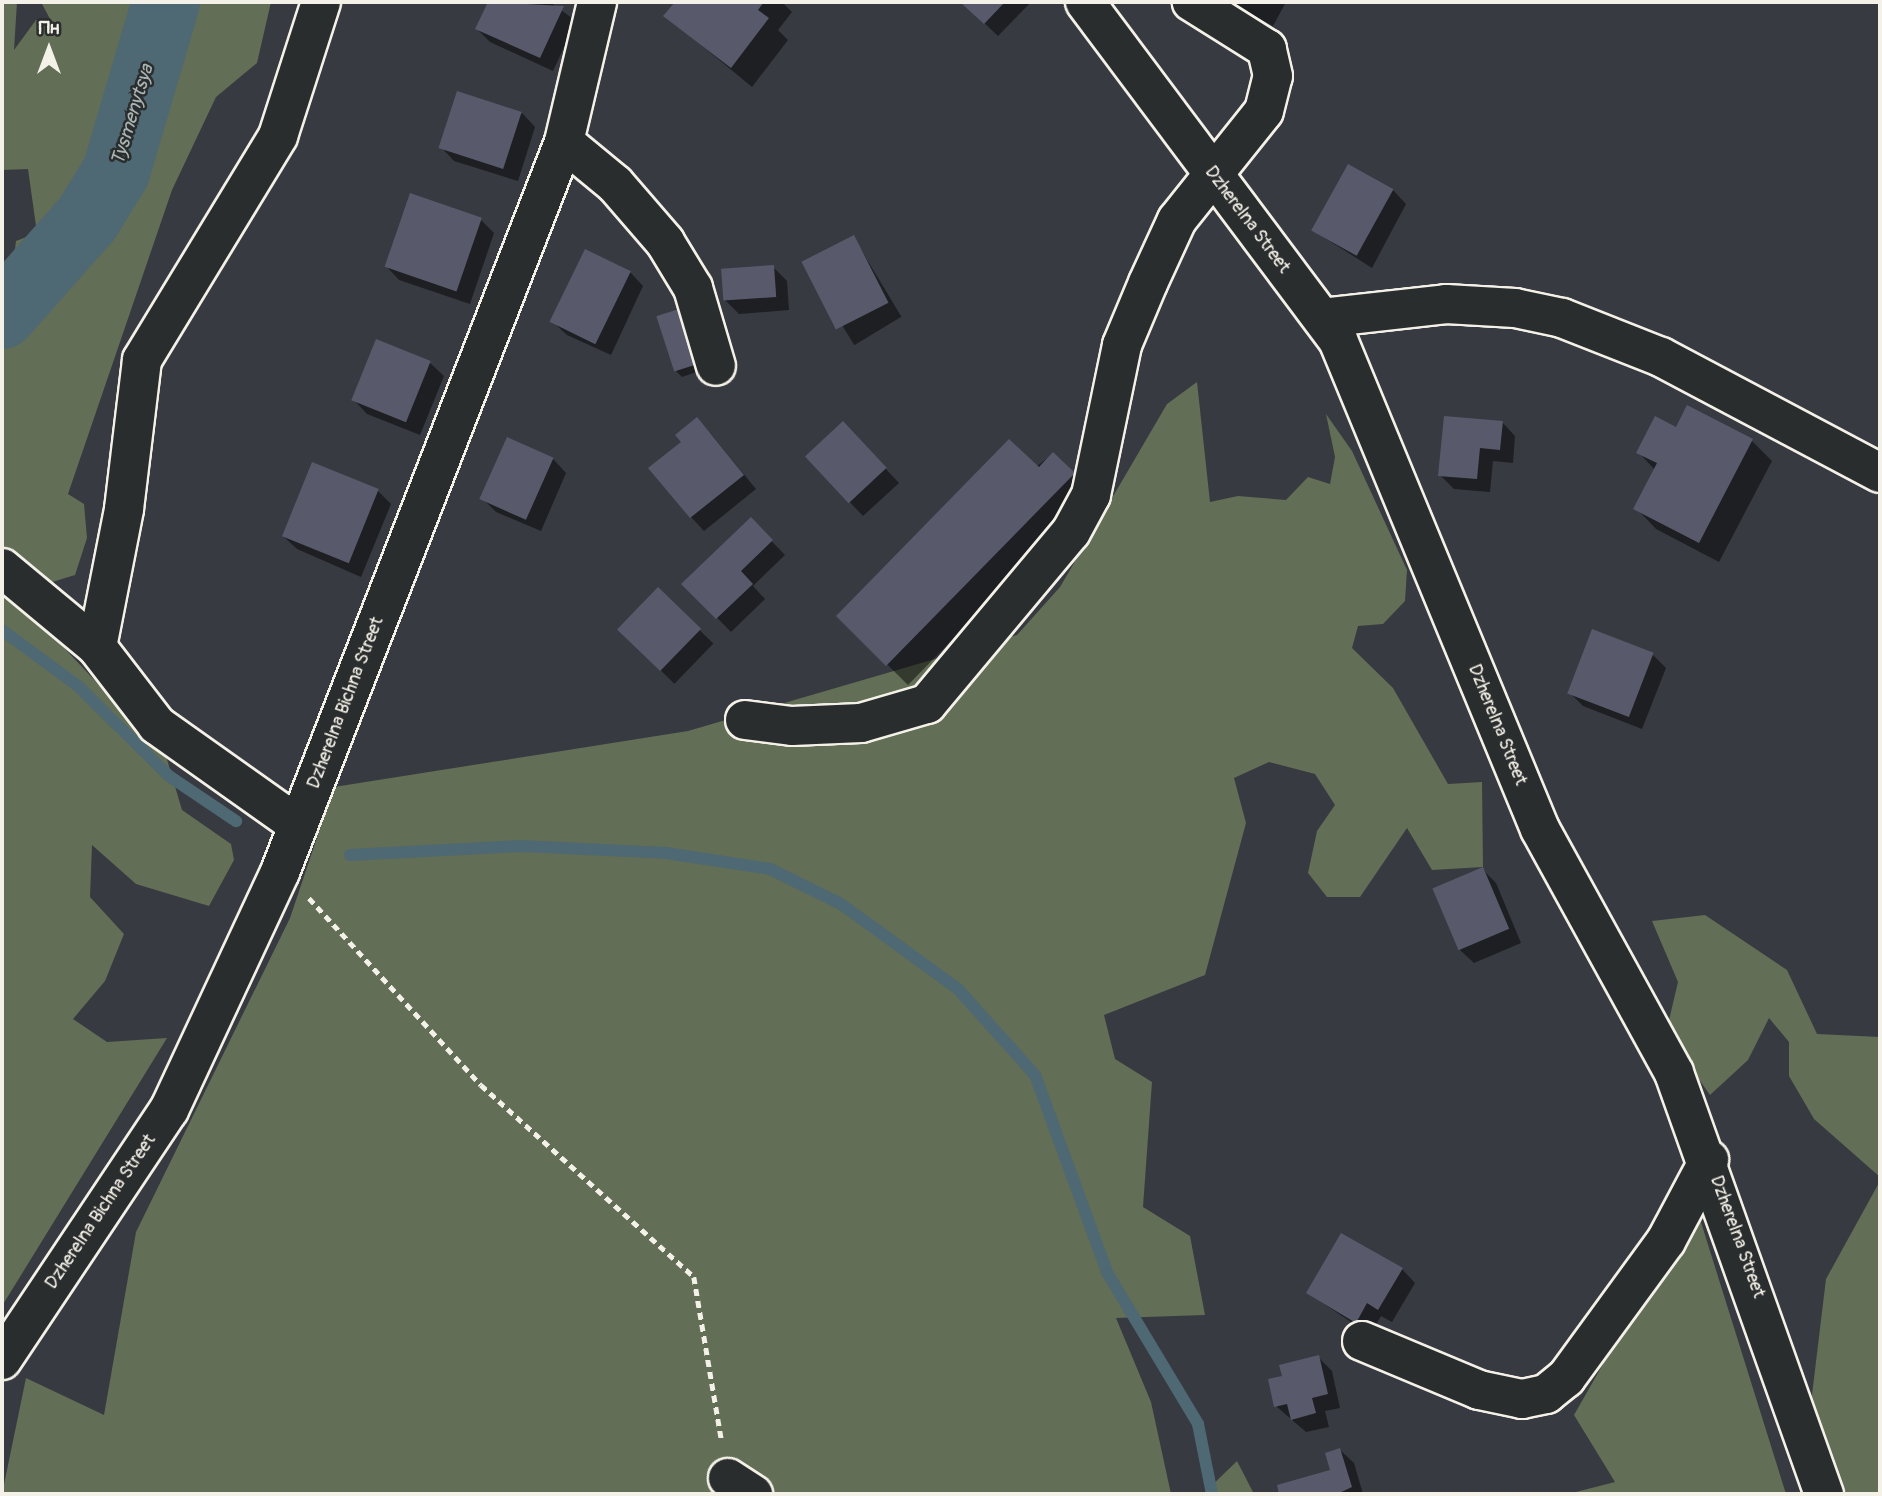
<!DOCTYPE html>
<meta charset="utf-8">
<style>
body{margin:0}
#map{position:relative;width:1882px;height:1496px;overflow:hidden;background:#383a41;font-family:Pangolin,sans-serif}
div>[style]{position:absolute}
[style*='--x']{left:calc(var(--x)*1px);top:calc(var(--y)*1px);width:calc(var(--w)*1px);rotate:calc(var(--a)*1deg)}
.green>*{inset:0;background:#626e55}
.shadow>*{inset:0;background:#0007;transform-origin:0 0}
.stream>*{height:12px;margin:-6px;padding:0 6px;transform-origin:6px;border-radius:6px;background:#4e6973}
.river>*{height:68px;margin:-34px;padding:0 34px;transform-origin:34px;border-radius:34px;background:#4e6973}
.building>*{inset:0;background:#585a6c;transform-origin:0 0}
.path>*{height:4.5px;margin-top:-2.25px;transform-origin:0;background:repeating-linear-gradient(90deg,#f4f1e8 0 7px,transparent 0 12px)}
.roads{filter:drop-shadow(2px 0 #f4f1e8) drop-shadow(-2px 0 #f4f1e8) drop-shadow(0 2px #f4f1e8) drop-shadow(0 -2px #f4f1e8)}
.minor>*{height:38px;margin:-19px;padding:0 19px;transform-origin:19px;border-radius:19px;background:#2a2d2e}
span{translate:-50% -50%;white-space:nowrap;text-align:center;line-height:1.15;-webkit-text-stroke:5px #2a2d2e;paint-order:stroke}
.street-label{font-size:18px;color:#f4f1e8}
.water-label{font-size:19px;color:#a9b4b3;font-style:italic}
.frame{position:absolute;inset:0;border:4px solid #f4f1e8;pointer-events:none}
.north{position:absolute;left:14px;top:14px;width:70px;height:70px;-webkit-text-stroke:5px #2a2d2e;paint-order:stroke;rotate:0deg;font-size:19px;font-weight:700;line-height:28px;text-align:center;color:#f4f1e8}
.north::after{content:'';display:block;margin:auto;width:24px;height:32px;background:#f4f1e8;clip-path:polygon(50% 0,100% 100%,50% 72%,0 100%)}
</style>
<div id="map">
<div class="green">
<div style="clip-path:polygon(2px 2px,17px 2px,14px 50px,36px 20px,50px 19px,41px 2px,271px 2px,257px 63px,216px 97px,172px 190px,68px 494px,84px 504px,87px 538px,75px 575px,49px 583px,2px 573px,2px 263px,13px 265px,16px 241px,37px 233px,28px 169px,3px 170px)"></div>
<div style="clip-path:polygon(1197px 382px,1210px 502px,1238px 496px,1286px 500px,1308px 477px,1330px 484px,1335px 457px,1326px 414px,1352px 451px,1407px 570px,1405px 601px,1383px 624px,1358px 626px,1352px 648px,1393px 688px,1448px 784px,1482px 782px,1483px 867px,1432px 870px,1407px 828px,1360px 897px,1327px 897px,1308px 873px,1317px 831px,1335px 805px,1315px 774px,1269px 762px,1234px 778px,1246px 823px,1205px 975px,1104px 1015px,1115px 1059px,1152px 1082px,1143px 1207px,1190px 1236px,1205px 1315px,1116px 1318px,1151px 1402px,1171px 1494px,2px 1494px,26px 1378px,104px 1415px,136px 1232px,290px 918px,334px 787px,688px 731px,1017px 635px,1060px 587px,1167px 404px)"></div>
<div style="clip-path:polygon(2px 582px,166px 756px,182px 810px,231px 844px,234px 860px,209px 906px,136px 884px,92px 845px,90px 897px,124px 934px,105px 981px,73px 1019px,107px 1042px,167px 1038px,2px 1306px)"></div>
<div style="clip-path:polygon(1705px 915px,1787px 970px,1817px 1034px,1880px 1037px,1880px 1177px,1814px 1119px,1789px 1076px,1789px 1042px,1769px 1018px,1748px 1060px,1710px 1095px,1666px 1033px,1678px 982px,1652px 921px)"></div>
<div style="clip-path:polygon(1880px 1181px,1880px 1494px,1800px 1494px,1826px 1279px)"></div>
<div style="clip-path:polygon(1695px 1203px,1786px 1494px,1568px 1494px,1615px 1482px,1574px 1415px)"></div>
<div style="clip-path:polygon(1237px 1461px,1254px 1494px,1203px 1494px)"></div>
</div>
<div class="shadow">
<div style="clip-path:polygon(489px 2px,550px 2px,576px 21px,553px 71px,490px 42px,477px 29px)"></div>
<div style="clip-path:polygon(677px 2px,782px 2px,792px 12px,778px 30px,788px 40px,752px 87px,666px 16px)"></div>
<div style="clip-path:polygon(962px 2px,1031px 2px,998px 36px)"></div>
<div style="clip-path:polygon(1229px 2px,1286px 2px,1273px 26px)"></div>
<div style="clip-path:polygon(522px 113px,535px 127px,518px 181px,454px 161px,441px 147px)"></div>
<div style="clip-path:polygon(1393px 190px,1406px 204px,1372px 268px,1314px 231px)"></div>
<div style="clip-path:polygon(481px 220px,494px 233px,470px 304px,399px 280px,386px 266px)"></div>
<div style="left:854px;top:238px;width:92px;height:55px;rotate:59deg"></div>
<div style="clip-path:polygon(773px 267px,787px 281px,789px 310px,739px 314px,725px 300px)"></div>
<div style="clip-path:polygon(630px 272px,643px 286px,611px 355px,567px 335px,553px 322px)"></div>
<div style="clip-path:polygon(659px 318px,705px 369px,682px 377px,676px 371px)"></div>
<div style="clip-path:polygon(377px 341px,430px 363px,444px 376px,420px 435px,367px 414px,354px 400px)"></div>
<div style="clip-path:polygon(1502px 422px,1515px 436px,1513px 463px,1493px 461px,1490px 492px,1454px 489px,1440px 475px)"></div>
<div style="clip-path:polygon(1677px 429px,1752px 441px,1772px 461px,1719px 562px,1656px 529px,1636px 508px,1655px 470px,1638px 452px)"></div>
<div style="clip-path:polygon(710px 433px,756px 489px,704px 531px,691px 517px,683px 442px)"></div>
<div style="clip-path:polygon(856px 437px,899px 483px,863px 516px,807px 457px)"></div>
<div style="clip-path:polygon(1053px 454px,1094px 495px,908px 685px,838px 616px)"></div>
<div style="clip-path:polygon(553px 459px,566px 473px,541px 531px,496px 512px,482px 498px)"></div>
<div style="clip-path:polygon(378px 491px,391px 504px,361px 577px,297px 549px,283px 536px)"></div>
<div style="clip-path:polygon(751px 520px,785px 555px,753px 586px,765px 599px,731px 632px,684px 584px)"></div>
<div style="left:658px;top:590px;width:77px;height:56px;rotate:44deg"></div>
<div style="clip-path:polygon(1652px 654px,1666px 668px,1642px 729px,1583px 706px,1569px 692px)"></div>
<div style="clip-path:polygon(1482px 869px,1496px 883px,1521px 943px,1474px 963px,1460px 950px)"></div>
<div style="clip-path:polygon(1402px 1269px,1415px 1283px,1392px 1322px,1381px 1316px,1370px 1335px,1308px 1293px)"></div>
<div style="clip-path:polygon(1318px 1357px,1332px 1371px,1340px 1408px,1325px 1411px,1329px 1427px,1306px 1432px,1276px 1406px,1284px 1378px)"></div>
<div style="clip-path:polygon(1340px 1450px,1354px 1463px,1363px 1494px,1281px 1494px,1279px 1487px,1332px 1471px)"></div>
</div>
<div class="stream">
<div style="--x:2;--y:630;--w:94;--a:36.4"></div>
<div style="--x:78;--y:686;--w:128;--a:44.7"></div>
<div style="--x:169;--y:776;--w:81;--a:33.9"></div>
<div style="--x:350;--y:855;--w:170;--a:-3"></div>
<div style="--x:520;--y:846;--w:146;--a:2.7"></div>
<div style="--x:666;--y:853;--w:105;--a:8.7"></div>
<div style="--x:770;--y:869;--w:79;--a:26.2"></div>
<div style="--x:841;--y:904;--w:145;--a:36"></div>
<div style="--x:958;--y:989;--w:115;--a:48.2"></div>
<div style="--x:1035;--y:1075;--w:212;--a:69.9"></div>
<div style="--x:1108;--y:1274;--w:175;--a:59"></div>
<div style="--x:1198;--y:1424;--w:71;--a:78.7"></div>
</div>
<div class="river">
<div style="--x:2;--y:315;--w:128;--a:-48.5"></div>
<div style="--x:87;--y:219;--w:55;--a:-58.3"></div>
<div style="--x:116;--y:172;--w:177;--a:-73.6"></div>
</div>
<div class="building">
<div style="clip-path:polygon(488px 2px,564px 6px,540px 58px,475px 29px)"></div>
<div style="clip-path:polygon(675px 2px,764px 2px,758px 10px,769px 18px,731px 68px,663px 16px)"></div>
<div style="clip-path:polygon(960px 2px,1005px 2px,984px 24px)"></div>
<div style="left:457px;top:91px;width:68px;height:60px;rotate:18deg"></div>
<div style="left:1348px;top:164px;width:52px;height:76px;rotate:29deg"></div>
<div style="left:410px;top:193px;width:76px;height:78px;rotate:19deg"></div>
<div style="left:854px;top:235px;width:76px;height:59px;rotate:63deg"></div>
<div style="left:585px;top:249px;width:51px;height:81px;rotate:26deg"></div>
<div style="left:774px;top:265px;width:32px;height:53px;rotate:86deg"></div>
<div style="left:682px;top:308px;width:58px;height:27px;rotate:72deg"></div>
<div style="left:376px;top:339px;width:59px;height:66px;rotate:22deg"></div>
<div style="clip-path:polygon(1687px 405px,1753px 439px,1699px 543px,1633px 509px,1657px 463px,1636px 453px,1655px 416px,1676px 427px)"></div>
<div style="clip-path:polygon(1444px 416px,1503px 421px,1500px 450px,1480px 448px,1477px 479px,1438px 476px)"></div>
<div style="clip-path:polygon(697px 417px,744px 475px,690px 518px,648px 468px,681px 442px,675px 435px)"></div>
<div style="left:843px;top:421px;width:64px;height:52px;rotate:47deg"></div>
<div style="left:507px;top:437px;width:51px;height:68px;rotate:24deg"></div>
<div style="clip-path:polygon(1009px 439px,1039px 467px,1053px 452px,1075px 473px,886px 666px,836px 616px)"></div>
<div style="left:312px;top:462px;width:72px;height:80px;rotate:22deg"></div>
<div style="clip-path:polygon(751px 517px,773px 540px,741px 571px,753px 584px,716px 619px,681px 584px)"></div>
<div style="left:658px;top:587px;width:60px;height:59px;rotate:44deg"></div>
<div style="left:1592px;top:629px;width:66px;height:69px;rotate:21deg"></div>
<div style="left:1483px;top:867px;width:67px;height:55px;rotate:67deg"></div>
<div style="clip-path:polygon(1341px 1233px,1403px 1268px,1378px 1310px,1367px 1303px,1356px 1323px,1306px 1293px)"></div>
<div style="clip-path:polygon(1319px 1355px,1328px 1394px,1312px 1398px,1316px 1413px,1291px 1420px,1287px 1404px,1274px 1407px,1268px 1379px,1282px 1376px,1279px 1365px)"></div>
<div style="clip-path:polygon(1340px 1448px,1352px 1487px,1337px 1494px,1279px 1494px,1277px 1485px,1330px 1470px,1325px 1453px)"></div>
</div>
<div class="path">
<div style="--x:309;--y:898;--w:254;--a:47.4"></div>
<div style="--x:481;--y:1085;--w:287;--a:42"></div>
<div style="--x:694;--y:1277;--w:167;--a:80.4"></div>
</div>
<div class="roads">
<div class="minor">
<div style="--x:1085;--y:2;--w:422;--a:53.2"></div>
<div style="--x:1338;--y:340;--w:529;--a:67.56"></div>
<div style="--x:1540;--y:829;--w:278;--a:61.2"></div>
<div style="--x:1674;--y:1073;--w:447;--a:70.4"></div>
<div style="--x:564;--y:142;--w:66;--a:39.5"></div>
<div style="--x:615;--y:184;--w:77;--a:49.2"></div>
<div style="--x:665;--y:242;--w:54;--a:58.7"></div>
<div style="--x:693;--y:288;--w:81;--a:73.6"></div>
<div style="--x:1322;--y:318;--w:125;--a:-6.4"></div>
<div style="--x:1446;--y:304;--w:69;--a:3.3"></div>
<div style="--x:1515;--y:308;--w:48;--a:12"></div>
<div style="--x:1562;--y:318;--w:106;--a:21.5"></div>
<div style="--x:1661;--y:357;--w:248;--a:27.9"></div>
<div style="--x:2;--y:568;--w:124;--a:39.7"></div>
<div style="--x:745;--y:720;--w:47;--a:7.3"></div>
<div style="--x:792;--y:726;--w:69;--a:-2.5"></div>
<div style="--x:861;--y:723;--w:69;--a:-16.1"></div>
<div style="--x:927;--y:704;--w:224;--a:-50.1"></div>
<div style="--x:1071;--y:532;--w:42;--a:-61.6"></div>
<div style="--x:1091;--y:495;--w:153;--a:-78.3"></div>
<div style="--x:1122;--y:345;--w:67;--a:-67.2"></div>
<div style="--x:1148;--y:283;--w:69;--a:-65.3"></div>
<div style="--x:1177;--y:220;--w:139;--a:-51.4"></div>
<div style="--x:1264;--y:111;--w:36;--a:-76"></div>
<div style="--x:1273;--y:76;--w:28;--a:-103"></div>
<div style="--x:1267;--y:49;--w:89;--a:-147.9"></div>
<div style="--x:298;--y:825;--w:173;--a:-144.7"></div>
<div style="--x:157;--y:725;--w:98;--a:-127.6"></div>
<div style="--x:97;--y:647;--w:141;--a:-78.9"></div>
<div style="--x:124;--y:509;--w:150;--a:-83.1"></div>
<div style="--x:142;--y:360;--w:262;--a:-58.7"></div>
<div style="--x:278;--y:136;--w:141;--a:-72.2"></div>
<div style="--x:1362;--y:1341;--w:127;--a:22.7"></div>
<div style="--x:1479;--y:1390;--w:44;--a:11.8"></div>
<div style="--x:1522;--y:1399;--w:25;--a:-12"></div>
<div style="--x:1546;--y:1394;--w:26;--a:-39"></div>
<div style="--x:1566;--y:1378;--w:170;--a:-53.9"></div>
<div style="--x:1666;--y:1241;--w:92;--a:-62"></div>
<div style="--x:2;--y:1360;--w:301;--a:-56.3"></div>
<div style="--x:169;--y:1110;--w:263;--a:-65"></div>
<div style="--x:280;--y:872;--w:783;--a:-68.74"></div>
<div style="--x:564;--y:142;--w:144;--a:-76.7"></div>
<div style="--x:728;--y:1478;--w:30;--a:33"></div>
</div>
</div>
<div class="street-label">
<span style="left:1247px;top:220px;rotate:53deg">Dzherelna Street</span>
<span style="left:346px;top:703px;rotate:-69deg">Dzherelna Bichna Street</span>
<span style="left:1497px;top:725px;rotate:68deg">Dzherelna Street</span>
<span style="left:101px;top:1212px;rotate:-56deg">Dzherelna Bichna Street</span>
<span style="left:1737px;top:1237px;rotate:70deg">Dzherelna Street</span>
</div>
<div class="water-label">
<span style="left:133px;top:115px;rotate:-73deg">Tysmenytsya</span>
</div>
<div class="frame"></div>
<div class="north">Пн</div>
</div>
